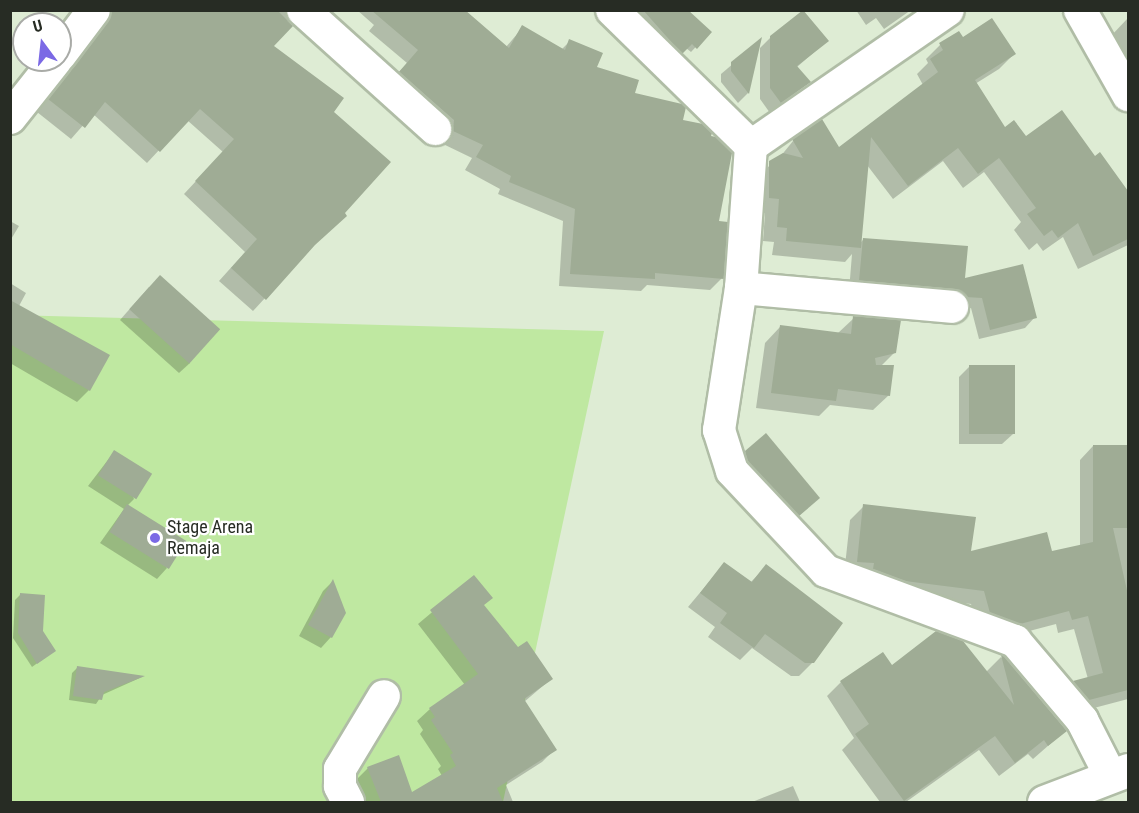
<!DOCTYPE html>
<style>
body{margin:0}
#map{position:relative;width:1139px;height:813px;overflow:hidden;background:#deecd4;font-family:"Roboto Condensed",sans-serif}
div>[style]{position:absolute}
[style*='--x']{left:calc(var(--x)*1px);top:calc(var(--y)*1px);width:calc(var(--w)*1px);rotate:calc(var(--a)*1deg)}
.green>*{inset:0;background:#bfe8a1}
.shadow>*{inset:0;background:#0003}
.building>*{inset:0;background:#9fac95;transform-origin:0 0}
.roads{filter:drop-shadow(2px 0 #b0bda6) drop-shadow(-2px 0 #b0bda6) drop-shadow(0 2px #b0bda6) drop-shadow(0 -2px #b0bda6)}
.minor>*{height:32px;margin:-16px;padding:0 16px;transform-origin:16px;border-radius:16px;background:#fff}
.secondary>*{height:33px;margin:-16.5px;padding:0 16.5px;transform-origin:16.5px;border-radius:16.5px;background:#fff}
.dots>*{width:16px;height:16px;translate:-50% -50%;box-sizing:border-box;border:3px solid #fff;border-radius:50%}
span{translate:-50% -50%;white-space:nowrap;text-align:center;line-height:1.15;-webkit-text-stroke:4.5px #fff;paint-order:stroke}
.poi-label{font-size:18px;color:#272c24}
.left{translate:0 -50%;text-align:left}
.frame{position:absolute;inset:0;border:12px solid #272c24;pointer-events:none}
.north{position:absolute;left:12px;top:12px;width:60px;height:60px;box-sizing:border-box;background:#fff;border:2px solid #a9aba7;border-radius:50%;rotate:345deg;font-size:16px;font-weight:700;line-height:24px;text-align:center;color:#272c24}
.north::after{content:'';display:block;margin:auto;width:21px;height:27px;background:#7b69e5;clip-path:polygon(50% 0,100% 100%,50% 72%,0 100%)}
</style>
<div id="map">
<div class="green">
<div style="clip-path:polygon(11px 315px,604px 331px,503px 802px,11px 802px)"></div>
</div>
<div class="shadow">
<div style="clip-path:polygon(107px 10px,284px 10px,291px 25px,272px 46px,332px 112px,309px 250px,253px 311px,219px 281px,245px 252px,184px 194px,223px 152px,187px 120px,147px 163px,93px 114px,71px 139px,37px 112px,97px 35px,99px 20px)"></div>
<div style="clip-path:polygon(357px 10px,462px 10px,506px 47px,523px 27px,561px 50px,570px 41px,595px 68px,633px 94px,681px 121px,717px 223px,722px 278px,710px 290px,647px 285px,641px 291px,559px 286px,563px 221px,498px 194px,500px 189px,465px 170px,472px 158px,441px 143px,387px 85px,407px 63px,369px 31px,374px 25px)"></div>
<div style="clip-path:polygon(634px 10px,679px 10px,710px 32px,691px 52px,686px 48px,677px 57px)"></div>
<div style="clip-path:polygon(856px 10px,911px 10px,884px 29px,876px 18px,866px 25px)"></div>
<div style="clip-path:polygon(1128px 18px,1128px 64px,1109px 38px)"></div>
<div style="clip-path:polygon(771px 37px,827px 41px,797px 67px,809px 82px,770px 113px,760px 99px,760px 48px)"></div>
<div style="clip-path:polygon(962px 39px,1014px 54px,999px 69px,975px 84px,1005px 129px,1025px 138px,1094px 158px,1100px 154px,1128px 194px,1128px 245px,1078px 269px,1063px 237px,1043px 251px,1037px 243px,1029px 250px,1014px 230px,1021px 222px,984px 172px,963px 188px,943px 161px,893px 199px,867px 165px,860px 243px,863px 240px,963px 280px,1035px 317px,1025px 328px,979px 339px,971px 308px,849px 291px,852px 254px,845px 262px,772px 255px,774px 242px,763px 241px,765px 213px,755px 212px,756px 177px,780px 157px,793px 141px,839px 149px,923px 85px,917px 74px,928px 63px,926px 59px,940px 45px)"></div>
<div style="clip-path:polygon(760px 41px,748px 93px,738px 103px,721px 82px,721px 74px)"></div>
<div style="clip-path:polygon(10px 221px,19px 226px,10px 241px)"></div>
<div style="clip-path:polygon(10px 283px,26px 293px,19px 306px,89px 390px,77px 402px,10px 363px)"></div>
<div style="clip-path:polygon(149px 287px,190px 363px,179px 373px,120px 320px)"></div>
<div style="clip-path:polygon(854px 318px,895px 352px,880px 367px,889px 395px,873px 410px,830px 405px,819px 416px,756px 408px,765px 343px,780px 327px,837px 334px)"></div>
<div style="clip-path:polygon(970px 366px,1013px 434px,1002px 444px,959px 444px,959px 377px)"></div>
<div style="clip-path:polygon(1093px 446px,1128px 446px,1128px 699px,1075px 713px,1060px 696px,1073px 683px,1088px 679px,1074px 629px,1058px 633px,1056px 624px,1006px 637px,977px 626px,971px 604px,891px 594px,844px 575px,850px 520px,864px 506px,969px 553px,1051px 553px,1080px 546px,1080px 460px)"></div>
<div style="clip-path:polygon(114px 452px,134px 499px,127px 506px,167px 568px,157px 579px,100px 543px,124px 509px,88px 486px)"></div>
<div style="clip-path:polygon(746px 452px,808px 508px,788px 525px,735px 463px)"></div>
<div style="clip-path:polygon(724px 564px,750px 583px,766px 566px,813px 662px,799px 676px,791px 676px,752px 648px,740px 660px,708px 637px,715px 627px,688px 607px)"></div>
<div style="clip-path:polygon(474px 577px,483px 606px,518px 649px,551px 679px,524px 702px,555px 749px,542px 762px,506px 785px,513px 802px,364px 802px,356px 780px,368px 768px,412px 794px,442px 776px,438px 769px,441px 766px,420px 734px,423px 730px,417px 721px,430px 709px,465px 685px,418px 624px)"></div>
<div style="clip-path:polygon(333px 581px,331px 637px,321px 648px,299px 636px,323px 591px)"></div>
<div style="clip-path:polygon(20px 595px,54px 651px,32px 667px,13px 638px,15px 600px)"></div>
<div style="clip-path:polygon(1001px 657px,1065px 731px,1033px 759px,1028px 754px,999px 776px,979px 750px,906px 802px,880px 802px,842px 750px,854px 738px,827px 696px,841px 682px,892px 667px,986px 672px)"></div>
<div style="clip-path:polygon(77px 668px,142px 677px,102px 695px,96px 704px,69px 700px,72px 673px)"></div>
<div style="clip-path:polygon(793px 786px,800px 802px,752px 802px)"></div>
</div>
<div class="building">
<div style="clip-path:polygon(112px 10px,277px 10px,293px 26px,274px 46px,344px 98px,334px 112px,391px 162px,345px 213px,347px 216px,315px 245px,266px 300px,231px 268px,257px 239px,195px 181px,234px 139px,200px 109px,160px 152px,105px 102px,85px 128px,48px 99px,108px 21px)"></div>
<div style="clip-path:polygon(371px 10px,465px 10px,509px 48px,522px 25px,565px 50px,569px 39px,603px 53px,597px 67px,639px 80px,635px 93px,682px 104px,686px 107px,683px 120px,703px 124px,712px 133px,711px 136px,716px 137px,732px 153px,719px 221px,728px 222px,724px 279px,655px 273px,655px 279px,570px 274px,575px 209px,509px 182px,511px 176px,476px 157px,483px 145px,453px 131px,454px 120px,399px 72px,418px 50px)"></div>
<div style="clip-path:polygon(643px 10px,688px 10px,712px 32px,697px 49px,692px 44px,682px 54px)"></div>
<div style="clip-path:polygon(803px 10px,829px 41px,797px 66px,811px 82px,781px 103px,770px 88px,770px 36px)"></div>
<div style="clip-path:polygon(992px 18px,1016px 54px,975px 80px,1005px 127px,1014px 120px,1026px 136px,1062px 110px,1095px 156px,1100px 152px,1128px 191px,1128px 239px,1093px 256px,1078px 223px,1058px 238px,1052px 230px,1044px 236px,1027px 214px,1036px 208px,999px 158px,978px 174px,958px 148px,908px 186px,871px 137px,861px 248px,786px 241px,787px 228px,777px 227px,779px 199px,769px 198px,769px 161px,783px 153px,803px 158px,792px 139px,822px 119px,839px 147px,938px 72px,930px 59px,943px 50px,939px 43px,959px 31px,963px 37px)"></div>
<div style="clip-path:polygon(762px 37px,749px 94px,731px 71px,731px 62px)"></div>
<div style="clip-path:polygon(863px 238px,968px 246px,965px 278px,1023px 264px,1037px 318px,990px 330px,982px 298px,966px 297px,954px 289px,859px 281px)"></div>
<div style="left:160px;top:275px;width:81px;height:46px;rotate:42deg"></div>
<div style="clip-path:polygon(10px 300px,110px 355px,90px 391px,10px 344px)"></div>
<div style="clip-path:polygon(853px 316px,901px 320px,896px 353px,875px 358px,876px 365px,894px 365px,890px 396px,838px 389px,836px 401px,771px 393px,780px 325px,851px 334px)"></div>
<div style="left:969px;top:365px;width:46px;height:69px"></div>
<div style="clip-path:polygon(766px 433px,820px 498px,799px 516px,748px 462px,745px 451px)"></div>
<div style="clip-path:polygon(1093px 445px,1128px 445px,1128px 528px,1113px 528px,1128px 595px,1128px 690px,1089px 700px,1073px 681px,1103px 673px,1088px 616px,1072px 620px,1069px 611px,1020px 624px,990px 613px,984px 591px,905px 581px,873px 569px,874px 563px,857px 562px,863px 504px,976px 517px,971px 551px,1047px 532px,1052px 551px,1093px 542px)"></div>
<div style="left:114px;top:450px;width:45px;height:30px;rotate:32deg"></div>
<div style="left:127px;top:504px;width:70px;height:33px;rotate:32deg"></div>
<div style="clip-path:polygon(724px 562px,752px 582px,766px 564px,843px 623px,814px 663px,805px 663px,765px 634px,754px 648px,720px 623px,727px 613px,700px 593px)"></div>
<div style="clip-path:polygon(474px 575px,493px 598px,484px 605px,518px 647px,527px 641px,553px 679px,524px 699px,557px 750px,497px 788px,503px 802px,381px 802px,367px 767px,399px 755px,412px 792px,456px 766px,450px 755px,453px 753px,431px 720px,435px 717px,429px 708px,478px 674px,430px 610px)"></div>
<div style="clip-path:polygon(333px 579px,346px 613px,332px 638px,308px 625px)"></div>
<div style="clip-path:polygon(20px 593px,45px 595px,43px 631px,56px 651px,37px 664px,18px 633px)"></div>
<div style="clip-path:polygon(936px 631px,963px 641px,1014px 705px,1001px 655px,1004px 656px,1067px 731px,1048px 746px,1044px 740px,1015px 763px,995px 736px,904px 801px,855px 734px,869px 724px,840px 681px,883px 652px,892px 665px)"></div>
<div style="clip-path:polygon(77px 666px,145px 676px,104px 692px,102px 700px,73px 696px)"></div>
</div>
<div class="roads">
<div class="minor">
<div style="--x:303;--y:10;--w:178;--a:42"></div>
<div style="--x:612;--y:10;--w:194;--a:44.4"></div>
<div style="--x:751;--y:146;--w:142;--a:94"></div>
<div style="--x:741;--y:288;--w:144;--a:98.8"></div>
<div style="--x:719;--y:430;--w:43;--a:72.4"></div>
<div style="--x:732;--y:471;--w:137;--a:46.8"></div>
<div style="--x:826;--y:571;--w:202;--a:20.3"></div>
<div style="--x:1015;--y:641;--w:104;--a:49.7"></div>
<div style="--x:1082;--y:720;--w:62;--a:63"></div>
<div style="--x:1080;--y:10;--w:98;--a:60.5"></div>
<div style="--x:60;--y:55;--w:56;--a:-52.9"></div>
<div style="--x:10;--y:118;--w:74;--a:-51.6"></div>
<div style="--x:751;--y:146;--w:239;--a:-34.6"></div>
<div style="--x:741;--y:288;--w:212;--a:5.1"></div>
<div style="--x:348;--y:802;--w:18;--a:-117"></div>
<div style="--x:340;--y:786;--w:17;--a:-90"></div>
<div style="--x:340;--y:769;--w:85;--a:-58.9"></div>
</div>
<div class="secondary">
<div style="--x:1044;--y:802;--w:90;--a:-20.9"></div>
</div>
</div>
<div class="dots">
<div style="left:155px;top:538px;background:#7b69e5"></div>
</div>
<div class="poi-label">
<span class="left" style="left:167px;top:538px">Stage Arena<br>Remaja</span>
</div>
<div class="frame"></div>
<div class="north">U</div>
</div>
